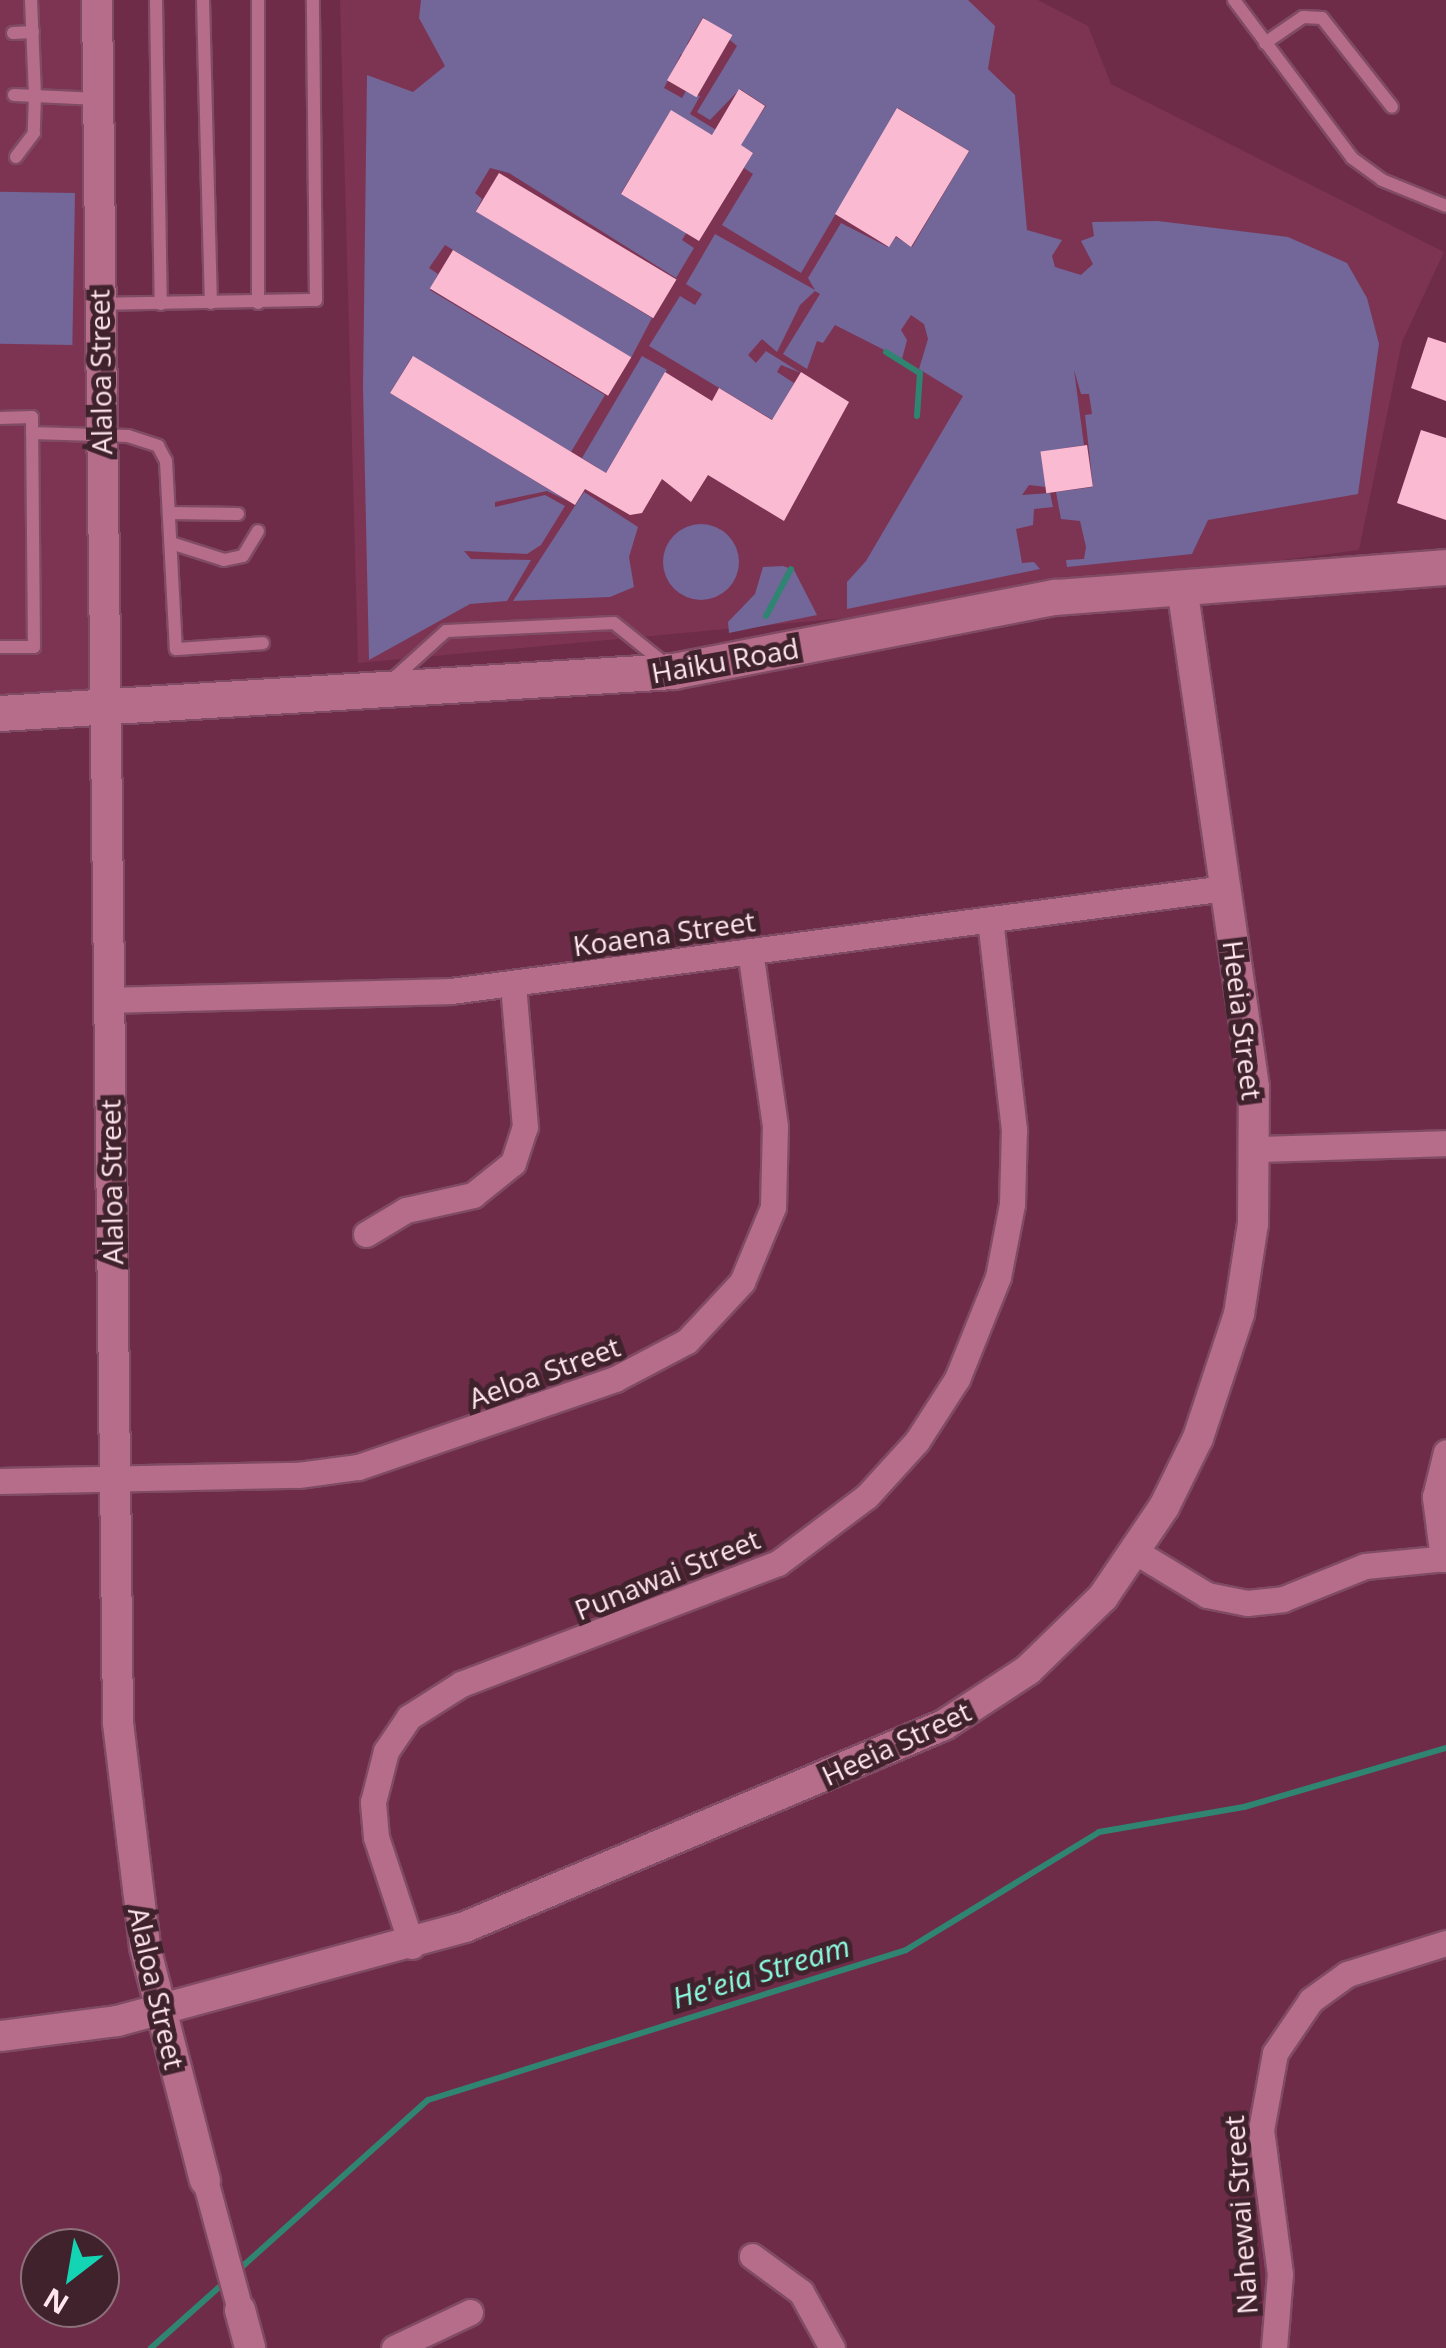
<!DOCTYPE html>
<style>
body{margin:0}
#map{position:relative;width:1446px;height:2348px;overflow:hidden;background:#6e2c48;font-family:"Open Sans",sans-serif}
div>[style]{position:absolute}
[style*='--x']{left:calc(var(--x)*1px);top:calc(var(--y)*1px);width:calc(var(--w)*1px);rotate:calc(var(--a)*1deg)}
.built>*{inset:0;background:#7d3453;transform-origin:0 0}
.green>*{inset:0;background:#736699;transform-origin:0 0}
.round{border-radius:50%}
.stream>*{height:6px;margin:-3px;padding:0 3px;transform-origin:3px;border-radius:3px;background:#308572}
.building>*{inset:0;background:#fabad1;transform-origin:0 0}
.roads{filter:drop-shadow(2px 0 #804b64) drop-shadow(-2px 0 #804b64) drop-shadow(0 2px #804b64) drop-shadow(0 -2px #804b64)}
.service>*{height:12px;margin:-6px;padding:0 6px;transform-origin:6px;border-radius:6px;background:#b66d8a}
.minor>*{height:25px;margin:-12.5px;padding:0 12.5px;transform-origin:12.5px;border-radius:12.5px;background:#b66d8a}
.tertiary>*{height:30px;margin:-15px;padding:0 15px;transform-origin:15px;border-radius:15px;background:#b66d8a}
.secondary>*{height:35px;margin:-17.5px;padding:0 17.5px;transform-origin:17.5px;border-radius:17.5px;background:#b66d8a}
span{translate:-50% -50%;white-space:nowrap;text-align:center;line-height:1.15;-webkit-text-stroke:10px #40222d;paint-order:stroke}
.street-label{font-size:28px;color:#ffe6ee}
.water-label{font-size:30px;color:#8bfade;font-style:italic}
.north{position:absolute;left:20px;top:2228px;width:100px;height:100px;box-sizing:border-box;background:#40222d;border:2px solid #8c707a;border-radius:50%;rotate:211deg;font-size:28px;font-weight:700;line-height:40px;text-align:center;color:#ffe6ee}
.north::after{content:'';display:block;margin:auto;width:35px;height:45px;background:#14d5b3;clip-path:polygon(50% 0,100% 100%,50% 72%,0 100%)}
</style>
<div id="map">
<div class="built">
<div style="left:0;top:0;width:91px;height:700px"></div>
<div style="clip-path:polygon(340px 0,1038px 0,1088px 26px,1111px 84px,1444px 252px,1402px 342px,1359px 550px,856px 617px,358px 663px)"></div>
</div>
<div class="green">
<div style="clip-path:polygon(421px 0,968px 0,995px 26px,988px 69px,1015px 95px,1027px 230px,1062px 240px,1052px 256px,1055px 267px,1081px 275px,1093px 264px,1081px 241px,1094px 236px,1092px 222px,1158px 221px,1288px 237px,1347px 263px,1367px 298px,1379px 344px,1358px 494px,1208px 520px,1192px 554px,1067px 567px,1066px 560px,1084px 559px,1086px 547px,1080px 521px,1061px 519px,1056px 492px,1093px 487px,1085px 415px,1092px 414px,1089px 394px,1081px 394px,1074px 370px,1084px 445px,1041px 452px,1046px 487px,1029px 485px,1022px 495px,1050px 493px,1053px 507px,1034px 509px,1033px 525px,1016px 529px,1022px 563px,1034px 562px,1040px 569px,847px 609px,847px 582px,866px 561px,963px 396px,919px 369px,928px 339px,924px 324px,911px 315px,901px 330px,907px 340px,902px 359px,835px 325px,823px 343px,817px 341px,807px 369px,783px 354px,820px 294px,815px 291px,800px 305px,777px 352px,762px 339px,748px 355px,756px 363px,766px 351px,801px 373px,781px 365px,777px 372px,794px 383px,773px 420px,649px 346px,680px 296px,695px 305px,702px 294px,686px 284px,715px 234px,815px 290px,808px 278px,841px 223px,888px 247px,896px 237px,912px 247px,969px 151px,898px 108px,801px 273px,722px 225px,753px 174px,744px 168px,753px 152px,737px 148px,766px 106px,740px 89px,710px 120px,697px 112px,737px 46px,703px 17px,687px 44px,696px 62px,681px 54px,664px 88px,682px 98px,686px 91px,700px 96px,690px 114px,731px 139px,729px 145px,671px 111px,621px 193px,679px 229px,690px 227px,682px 240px,694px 248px,676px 278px,509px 173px,490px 168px,475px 193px,482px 199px,476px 211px,652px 318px,631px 358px,445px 245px,429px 268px,438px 274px,430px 290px,605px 395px,571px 452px,412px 357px,390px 393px,568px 501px,547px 491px,495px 502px,495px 507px,545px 495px,565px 506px,541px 545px,527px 554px,464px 551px,471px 559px,531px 560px,507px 601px,470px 604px,369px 660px,363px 387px,367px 75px,413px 92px,445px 66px,419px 18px)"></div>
<div style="left:75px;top:193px;width:152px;height:75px;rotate:91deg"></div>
<div style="clip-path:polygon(642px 356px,667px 370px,597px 488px,598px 468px,582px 458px)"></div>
<div style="clip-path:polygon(584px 492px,638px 527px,629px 557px,634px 587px,610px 597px,513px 601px)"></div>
<div class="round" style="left:663px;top:524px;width:76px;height:76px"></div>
<div style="clip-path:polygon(783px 566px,794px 570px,817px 615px,729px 633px,728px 622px,755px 594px,763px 567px)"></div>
</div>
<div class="stream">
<div style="--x:886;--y:352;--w:40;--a:32"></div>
<div style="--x:920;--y:373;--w:43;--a:94"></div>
<div style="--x:766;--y:616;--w:53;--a:-62"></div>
<div style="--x:235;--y:2273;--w:259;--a:-41.9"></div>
<div style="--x:428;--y:2100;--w:501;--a:-17.42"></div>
<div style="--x:906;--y:1950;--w:226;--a:-31.4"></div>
<div style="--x:1099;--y:1832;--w:147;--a:-9.8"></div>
<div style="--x:1244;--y:1807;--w:210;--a:-16.3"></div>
<div style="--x:151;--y:2348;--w:101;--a:-41.8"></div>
</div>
<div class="building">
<div style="left:703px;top:18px;width:34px;height:72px;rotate:30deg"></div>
<div style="clip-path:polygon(739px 89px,765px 106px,741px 145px,753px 153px,699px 241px,621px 194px,671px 110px,712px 135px)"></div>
<div style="clip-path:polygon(897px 108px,969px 151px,911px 247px,896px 236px,889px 247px,835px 214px)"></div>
<div style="left:499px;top:173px;width:207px;height:45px;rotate:31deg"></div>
<div style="left:453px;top:250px;width:208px;height:45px;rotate:31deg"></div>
<div style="clip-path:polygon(1428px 337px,1446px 343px,1446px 401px,1411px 388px)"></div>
<div style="clip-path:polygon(413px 356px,606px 473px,665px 372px,712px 401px,719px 388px,772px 420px,801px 372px,849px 402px,784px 521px,708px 475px,691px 502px,662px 479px,642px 513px,630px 515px,585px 489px,575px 505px,390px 393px)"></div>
<div style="clip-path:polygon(1421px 430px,1446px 438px,1446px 520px,1397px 503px)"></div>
<div style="left:1087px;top:445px;width:42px;height:47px;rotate:82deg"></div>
</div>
<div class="roads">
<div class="service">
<div style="--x:31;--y:0;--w:96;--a:87.6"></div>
<div style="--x:35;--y:96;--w:63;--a:2.7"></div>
<div style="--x:156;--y:0;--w:304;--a:89.1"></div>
<div style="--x:203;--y:0;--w:303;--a:88.5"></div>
<div style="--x:258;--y:0;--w:303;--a:90"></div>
<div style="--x:1234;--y:0;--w:197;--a:53.2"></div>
<div style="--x:1352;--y:158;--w:37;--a:36"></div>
<div style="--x:1382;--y:180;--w:69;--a:22.1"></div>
<div style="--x:13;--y:33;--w:20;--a:-3"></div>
<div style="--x:1265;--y:43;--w:46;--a:-34.4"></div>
<div style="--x:1303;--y:17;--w:19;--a:3"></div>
<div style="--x:1322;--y:18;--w:113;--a:51.8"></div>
<div style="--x:14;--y:95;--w:21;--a:3"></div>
<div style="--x:35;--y:96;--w:37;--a:92"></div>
<div style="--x:34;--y:133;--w:30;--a:127"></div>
<div style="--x:101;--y:304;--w:215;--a:-1.1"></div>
<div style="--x:316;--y:300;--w:300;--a:-90.6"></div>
<div style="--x:0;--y:418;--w:32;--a:-2"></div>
<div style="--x:32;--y:417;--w:230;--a:89.5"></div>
<div style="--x:34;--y:647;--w:34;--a:180"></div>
<div style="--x:32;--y:433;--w:96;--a:1.8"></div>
<div style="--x:128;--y:436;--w:32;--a:18"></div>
<div style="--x:158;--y:446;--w:17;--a:62"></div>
<div style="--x:166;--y:461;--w:188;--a:87"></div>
<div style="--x:176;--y:649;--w:87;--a:-3.9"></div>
<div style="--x:170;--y:513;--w:68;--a:0.8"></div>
<div style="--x:174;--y:544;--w:52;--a:17.7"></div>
<div style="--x:224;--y:560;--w:19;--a:-12"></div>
<div style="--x:243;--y:556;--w:29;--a:-59"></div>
<div style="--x:392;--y:680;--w:73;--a:-42.2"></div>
<div style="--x:446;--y:631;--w:168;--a:-2.7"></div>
<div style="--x:614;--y:623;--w:64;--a:38.7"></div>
</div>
<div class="minor">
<div style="--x:108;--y:1000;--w:343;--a:-1.5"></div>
<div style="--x:451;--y:991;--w:781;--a:-7.58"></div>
<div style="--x:1257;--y:1149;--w:189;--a:-1.8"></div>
<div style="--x:366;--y:1234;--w:47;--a:-31"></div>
<div style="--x:406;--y:1210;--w:69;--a:-12.6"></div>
<div style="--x:473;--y:1195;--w:51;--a:-38.7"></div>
<div style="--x:513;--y:1163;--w:38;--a:-72"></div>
<div style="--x:525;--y:1127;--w:144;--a:-94.8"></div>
<div style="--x:0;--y:1481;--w:298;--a:-1.2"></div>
<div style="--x:298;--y:1475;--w:61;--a:-7.6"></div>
<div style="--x:358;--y:1467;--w:272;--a:-18.9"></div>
<div style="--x:615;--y:1379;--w:81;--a:-27.8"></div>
<div style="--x:687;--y:1341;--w:81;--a:-47"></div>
<div style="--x:742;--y:1282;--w:81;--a:-67.5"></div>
<div style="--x:773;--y:1207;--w:81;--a:-88.6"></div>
<div style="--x:775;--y:1126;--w:177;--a:-98.1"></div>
<div style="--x:1136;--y:1552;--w:83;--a:31.2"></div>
<div style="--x:1207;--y:1595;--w:41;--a:11.3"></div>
<div style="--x:1247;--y:1603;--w:36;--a:-6"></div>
<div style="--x:1283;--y:1599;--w:88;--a:-21.9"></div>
<div style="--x:1365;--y:1566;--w:81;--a:-5.6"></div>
<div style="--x:1443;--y:1559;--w:63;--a:-97.4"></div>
<div style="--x:1435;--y:1497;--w:46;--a:-76.3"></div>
<div style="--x:412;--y:1946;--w:115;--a:-108.3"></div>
<div style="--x:376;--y:1837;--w:35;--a:-95"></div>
<div style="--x:373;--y:1802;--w:53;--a:-75.7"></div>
<div style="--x:386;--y:1751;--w:41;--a:-55.9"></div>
<div style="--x:409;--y:1717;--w:62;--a:-32.4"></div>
<div style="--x:461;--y:1684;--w:339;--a:-20.9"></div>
<div style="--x:778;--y:1563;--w:111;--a:-37"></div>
<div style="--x:867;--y:1496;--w:74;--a:-47.7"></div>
<div style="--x:917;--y:1441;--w:74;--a:-57.2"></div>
<div style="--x:957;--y:1379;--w:110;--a:-68.1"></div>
<div style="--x:998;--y:1277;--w:74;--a:-79.1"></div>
<div style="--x:1012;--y:1204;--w:74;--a:-88.5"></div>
<div style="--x:1014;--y:1130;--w:212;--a:-96.5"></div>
<div style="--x:205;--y:2180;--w:135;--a:74.9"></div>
<div style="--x:752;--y:2256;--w:61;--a:36.3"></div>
<div style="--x:801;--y:2292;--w:64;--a:61"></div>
<div style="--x:394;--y:2348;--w:84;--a:-25.3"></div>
<div style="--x:1274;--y:2348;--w:74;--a:-85.4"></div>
<div style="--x:1280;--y:2274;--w:145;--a:-97.5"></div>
<div style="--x:1261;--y:2130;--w:78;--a:-79.7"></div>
<div style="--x:1275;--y:2053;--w:64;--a:-55.8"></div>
<div style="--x:1311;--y:2000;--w:44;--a:-35.8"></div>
<div style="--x:1347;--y:1974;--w:104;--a:-17.4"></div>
</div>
<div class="tertiary">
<div style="--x:97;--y:0;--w:1723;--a:89.3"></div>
<div style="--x:118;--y:1723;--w:226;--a:83.1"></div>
<div style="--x:145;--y:1947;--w:241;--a:75.6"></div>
<div style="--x:0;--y:2036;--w:118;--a:-7.3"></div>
<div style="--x:117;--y:2021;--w:360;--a:-15.1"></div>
<div style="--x:465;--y:1927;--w:520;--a:-22.87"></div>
<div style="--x:944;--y:1725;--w:100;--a:-33.2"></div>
<div style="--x:1028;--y:1670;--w:105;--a:-44.2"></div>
<div style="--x:1103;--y:1597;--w:109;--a:-55.9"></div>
<div style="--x:1164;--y:1507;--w:77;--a:-63.8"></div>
<div style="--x:1198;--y:1438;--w:131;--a:-71.7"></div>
<div style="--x:1239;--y:1314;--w:91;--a:-81.2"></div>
<div style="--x:1253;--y:1224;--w:137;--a:-89.6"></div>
<div style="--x:1254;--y:1087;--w:505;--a:-98.19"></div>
<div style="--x:240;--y:2310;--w:39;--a:75"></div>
</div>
<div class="secondary">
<div style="--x:0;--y:713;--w:674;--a:-3.57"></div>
<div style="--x:673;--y:671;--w:389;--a:-11"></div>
<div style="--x:1055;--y:597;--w:392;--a:-4.4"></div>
</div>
</div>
<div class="street-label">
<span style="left:100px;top:372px;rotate:-91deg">Alaloa Street</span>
<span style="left:725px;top:660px;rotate:-10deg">Haiku Road</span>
<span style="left:664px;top:933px;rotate:-8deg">Koaena Street</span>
<span style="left:1243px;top:1020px;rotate:83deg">Heeia Street</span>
<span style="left:111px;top:1182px;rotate:-91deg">Alaloa Street</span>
<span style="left:544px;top:1372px;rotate:-20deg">Aeloa Street</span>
<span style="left:667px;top:1574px;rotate:-22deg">Punawai Street</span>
<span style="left:896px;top:1743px;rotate:-25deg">Heeia Street</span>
<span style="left:157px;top:1988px;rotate:77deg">Alaloa Street</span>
<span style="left:1240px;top:2215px;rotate:-94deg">Nahewai Street</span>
</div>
<div class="water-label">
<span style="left:761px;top:1972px;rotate:-17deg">He'eia Stream</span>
</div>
<div class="north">N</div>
</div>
